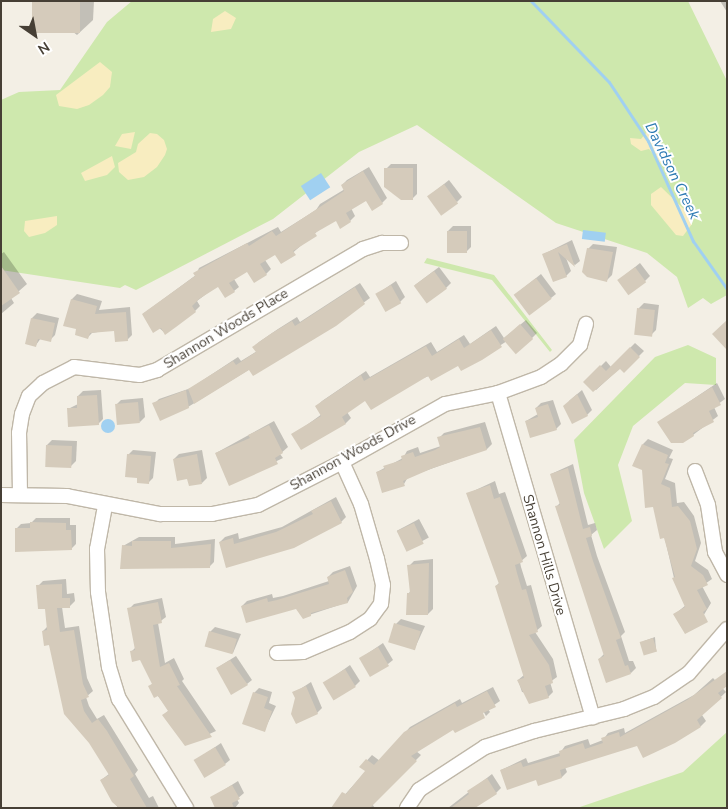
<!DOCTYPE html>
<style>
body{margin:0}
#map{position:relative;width:728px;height:809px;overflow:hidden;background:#f3efe5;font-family:"Nunito Sans",sans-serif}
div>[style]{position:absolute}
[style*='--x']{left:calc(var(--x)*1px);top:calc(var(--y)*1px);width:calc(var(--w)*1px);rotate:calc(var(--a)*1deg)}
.green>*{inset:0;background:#cee8ad}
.sand>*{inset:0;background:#f8edc0}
.water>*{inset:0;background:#a0d0f1;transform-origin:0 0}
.round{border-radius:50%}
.shadow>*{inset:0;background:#0003;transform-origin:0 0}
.stream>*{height:3px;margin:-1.5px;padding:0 1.5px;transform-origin:1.5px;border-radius:1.5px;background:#a0d0f1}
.building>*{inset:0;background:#d5cbbb;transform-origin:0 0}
.roads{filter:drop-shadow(1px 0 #bfb7a8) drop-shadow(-1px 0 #bfb7a8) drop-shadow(0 1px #bfb7a8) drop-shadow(0 -1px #bfb7a8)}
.minor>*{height:14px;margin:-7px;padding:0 7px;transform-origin:7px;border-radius:7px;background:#fff}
span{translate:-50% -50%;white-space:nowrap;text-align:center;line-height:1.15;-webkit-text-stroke:4px #fff;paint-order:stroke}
.street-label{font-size:14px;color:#463f35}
.water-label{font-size:15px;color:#2c7ab3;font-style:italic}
.frame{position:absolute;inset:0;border:2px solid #463f35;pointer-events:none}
.north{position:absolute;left:10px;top:10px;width:50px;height:50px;-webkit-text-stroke:4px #fff;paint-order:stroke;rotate:147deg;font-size:14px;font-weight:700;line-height:20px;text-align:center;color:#463f35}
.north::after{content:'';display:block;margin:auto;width:18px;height:22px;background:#463f35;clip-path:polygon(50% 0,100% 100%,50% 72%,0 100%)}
</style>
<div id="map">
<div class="green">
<div style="clip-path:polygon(132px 1px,688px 1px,727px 81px,727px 295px,711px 304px,703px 298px,688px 308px,677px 277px,647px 253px,556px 223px,417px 125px,359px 152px,273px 219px,136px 290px,125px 285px,120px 288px,1px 270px,1px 100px,19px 92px,60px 90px,107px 22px)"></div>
<div style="clip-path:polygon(427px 258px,494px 275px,552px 350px,550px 352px,492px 280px,424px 263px)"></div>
<div style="clip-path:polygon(688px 345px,716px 358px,716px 385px,685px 383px,633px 426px,618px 465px,632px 521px,604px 549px,584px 493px,574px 440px,655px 357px)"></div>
<div style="clip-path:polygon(727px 732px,727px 808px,577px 808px,683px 772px)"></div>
</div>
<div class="sand">
<div style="clip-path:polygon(225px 11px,236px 18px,231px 29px,211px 32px,213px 19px)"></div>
<div style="clip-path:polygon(100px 62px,112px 72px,110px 87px,103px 95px,89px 105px,77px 109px,59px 106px,56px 95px)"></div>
<div style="clip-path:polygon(135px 132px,131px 149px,115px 146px,122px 134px)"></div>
<div style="clip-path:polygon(647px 132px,651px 132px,667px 161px,661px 164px,649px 149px,641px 151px,631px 144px,630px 138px,641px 139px)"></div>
<div style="clip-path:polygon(150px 133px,157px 134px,164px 140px,167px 149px,165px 155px,157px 167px,144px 177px,128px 180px,119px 172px,118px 163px,136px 152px,138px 144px)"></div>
<div style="clip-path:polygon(112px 156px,115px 167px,107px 175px,85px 181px,81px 173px)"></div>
<div style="clip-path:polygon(661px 187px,691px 216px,692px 224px,683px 236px,676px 235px,651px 205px,651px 194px)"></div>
<div style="clip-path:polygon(57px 216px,57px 225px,45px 233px,29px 237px,24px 231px,25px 221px)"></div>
</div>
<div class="water">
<div style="left:321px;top:173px;width:17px;height:24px;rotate:57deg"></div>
<div style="left:583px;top:230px;width:23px;height:9px;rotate:7deg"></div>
<div class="round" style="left:101px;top:419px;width:14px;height:14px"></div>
</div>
<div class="shadow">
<div style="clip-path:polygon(33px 1px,94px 1px,93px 20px,77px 35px)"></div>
<div style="clip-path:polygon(720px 1px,727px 1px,727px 12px)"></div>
<div style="clip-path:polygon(391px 164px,417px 164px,417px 194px,412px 199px,386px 169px)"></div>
<div style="clip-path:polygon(369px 167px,387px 198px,382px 203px,366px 199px,351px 208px,355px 216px,350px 221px,336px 219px,320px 229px,281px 263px,275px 253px,265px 260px,271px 269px,266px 274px,247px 271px,234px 279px,239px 287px,234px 291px,218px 285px,197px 301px,200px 306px,195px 311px,165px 333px,143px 314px,196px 275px,199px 268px,278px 227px,281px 232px,316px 210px,320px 204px,345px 189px,342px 185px,347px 180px)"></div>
<div style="clip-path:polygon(449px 180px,462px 197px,457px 202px,434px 192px)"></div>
<div style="clip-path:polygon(453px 226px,471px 226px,471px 247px,466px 252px,448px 231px)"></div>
<div style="clip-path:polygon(572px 240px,580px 261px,575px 265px,566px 258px,571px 271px,566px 276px,544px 254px)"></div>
<div style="clip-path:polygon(593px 244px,617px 247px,612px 275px,607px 280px,588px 249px)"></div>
<div style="clip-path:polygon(4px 252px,27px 284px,11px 298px,14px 303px,1px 314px,1px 254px)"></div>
<div style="clip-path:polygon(640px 263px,650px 276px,645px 281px,619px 280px)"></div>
<div style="clip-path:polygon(439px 267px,451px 283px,446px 288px,415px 285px)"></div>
<div style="clip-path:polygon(541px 274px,556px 294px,551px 298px,521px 290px)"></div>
<div style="clip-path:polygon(396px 281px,405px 297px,400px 302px,377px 294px)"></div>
<div style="clip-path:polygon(360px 283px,370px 298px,312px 340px,250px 369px,188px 407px,154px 404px,159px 399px,191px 388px,238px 357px,241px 361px,257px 351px,254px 347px,259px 342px,278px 329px,297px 317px,300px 322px)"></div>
<div style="clip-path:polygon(77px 294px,102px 301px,99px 310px,130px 307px,132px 335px,127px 340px,115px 329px,92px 333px,87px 338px,78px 328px,65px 325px,72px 299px)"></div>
<div style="clip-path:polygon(644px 303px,659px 305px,656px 330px,651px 335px,635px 334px,639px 308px)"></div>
<div style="clip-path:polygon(37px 313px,59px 318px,55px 335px,50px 340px,41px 338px,36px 345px,26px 343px,32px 318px)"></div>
<div style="clip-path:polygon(526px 320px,537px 333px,532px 338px,507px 341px,462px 370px,459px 365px,366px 399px,347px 412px,351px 418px,346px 423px,301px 449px,293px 435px,322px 414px,317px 406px,322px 401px,366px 371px,370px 377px,431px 342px,437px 352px,464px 335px,470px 344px,496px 326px,504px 338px)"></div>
<div style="clip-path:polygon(635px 343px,644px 351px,624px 371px,620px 368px,596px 390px,585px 382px,606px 361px,611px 367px)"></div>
<div style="clip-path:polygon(717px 383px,725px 399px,714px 407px,718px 416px,693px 435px,659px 422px)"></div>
<div style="clip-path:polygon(101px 390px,103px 419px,98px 424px,68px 409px,78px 404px,78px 396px,83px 391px)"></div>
<div style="clip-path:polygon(582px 390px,592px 410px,587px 415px,569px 401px)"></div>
<div style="clip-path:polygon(143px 398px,145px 417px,140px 422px,116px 405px,121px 400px)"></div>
<div style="clip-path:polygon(553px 400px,561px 424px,556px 429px,526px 421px,538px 414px,536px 408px,541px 403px)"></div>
<div style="clip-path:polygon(274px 421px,288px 447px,280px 454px,283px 458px,229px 484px,216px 453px)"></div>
<div style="clip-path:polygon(485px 422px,492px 444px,487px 449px,408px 477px,404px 484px,377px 472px,403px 458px,407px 451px,418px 447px,420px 453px,441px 446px,439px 438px,444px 433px)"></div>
<div style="clip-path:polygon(648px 439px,673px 450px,669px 458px,673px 459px,665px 479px,675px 483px,677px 503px,684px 502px,694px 516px,701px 543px,695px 561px,708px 570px,712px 579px,702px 586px,711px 603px,702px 618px,675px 614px,686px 605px,674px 578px,643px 444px)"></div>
<div style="clip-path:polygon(52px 440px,77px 441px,76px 461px,71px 466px,47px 445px)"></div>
<div style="clip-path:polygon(133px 450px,156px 452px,153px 478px,148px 483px,138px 476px,128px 455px)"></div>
<div style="clip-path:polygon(202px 450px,207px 478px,202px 483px,174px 459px,179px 454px)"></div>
<div style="clip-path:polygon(573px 464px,588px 525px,595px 523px,597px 530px,591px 535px,597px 556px,625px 632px,621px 636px,629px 661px,633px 661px,636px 668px,631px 673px,599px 659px,605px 653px,556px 507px,560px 503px,551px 474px)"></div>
<div style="clip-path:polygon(495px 481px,499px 494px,505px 492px,527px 556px,520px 562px,521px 567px,527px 586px,531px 585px,542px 626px,535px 632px,553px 659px,557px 677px,550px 682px,553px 692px,548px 697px,522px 692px,518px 680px,524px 675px,496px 586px,500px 582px,467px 494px)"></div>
<div style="clip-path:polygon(336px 497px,346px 517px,341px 522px,227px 566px,220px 542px,225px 537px,238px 533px,239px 539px,282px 527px)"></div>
<div style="clip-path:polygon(36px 518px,70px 518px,70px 525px,76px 525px,76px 544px,71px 549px,16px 529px,21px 524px,31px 523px)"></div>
<div style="left:419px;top:519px;width:21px;height:25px;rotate:62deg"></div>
<div style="clip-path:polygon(139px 537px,175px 537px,175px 544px,215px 539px,214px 562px,209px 567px,123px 546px)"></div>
<div style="clip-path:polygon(433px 559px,433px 609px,428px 614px,409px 593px,411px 590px,409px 566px,414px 561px)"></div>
<div style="clip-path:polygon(350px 566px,357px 586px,348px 602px,303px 617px,296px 608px,242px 606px,247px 601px,272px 594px,273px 598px,283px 596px,329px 581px,328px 577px,333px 572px)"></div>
<div style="clip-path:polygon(66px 579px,67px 594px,74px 593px,75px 601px,70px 606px,62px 607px,65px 628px,79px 626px,87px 678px,93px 691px,86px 697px,89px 706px,97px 719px,104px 715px,138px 770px,135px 774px,149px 798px,153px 796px,159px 808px,118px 808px,101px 780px,109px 774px,43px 631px,48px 626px,46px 608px,38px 586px,43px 581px)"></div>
<div style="clip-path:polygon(162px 598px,166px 617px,158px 623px,165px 663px,174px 658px,184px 679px,182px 681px,216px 731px,185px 745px,164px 715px,169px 710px,150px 686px,153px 683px,141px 659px,132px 651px,136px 647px,129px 609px,134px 604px)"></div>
<div style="clip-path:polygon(401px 619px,425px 626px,414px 650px,396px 624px)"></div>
<div style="clip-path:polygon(215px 627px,241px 634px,233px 653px,210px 632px)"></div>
<div style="clip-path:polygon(655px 637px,656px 650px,642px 643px,644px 641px)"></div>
<div style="clip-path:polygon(383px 643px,393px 660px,388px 664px,361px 658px)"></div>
<div style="clip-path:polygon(236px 656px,252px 680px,247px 684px,217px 668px)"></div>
<div style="clip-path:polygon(350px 665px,360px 681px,355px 686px,325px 683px)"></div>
<div style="clip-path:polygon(713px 678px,726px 692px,702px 715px,706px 721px,701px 726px,565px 767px,567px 772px,562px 777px,537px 778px,501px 770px,526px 758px,528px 763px,560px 753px,565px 746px,588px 739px,590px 745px,603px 740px,608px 733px,624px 728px,625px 733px,694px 695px)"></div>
<div style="clip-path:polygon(311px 682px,322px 708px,317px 713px,296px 698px,294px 693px)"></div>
<div style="clip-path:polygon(493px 687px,500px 701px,488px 709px,490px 712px,486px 716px,481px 707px,416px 751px,421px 755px,372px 804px,375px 808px,333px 808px,366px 771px,361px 767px,372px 755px,380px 761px,410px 727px,460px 699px,462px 703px)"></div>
<div style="clip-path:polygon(259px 688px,272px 692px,269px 703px,276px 706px,264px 731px,254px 693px)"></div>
<div style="clip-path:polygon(221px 743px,230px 760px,225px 764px,196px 760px)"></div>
<div style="clip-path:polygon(492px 774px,501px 788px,496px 793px,473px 808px,448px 808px)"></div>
<div style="clip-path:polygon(238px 781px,244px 793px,237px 799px,239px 803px,235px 808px,220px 808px,211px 798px)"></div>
</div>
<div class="stream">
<div style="--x:531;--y:1;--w:112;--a:46.1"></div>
<div style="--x:609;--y:82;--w:71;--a:56.5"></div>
<div style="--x:648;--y:141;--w:110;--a:65.8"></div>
<div style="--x:693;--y:241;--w:59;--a:54.7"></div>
</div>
<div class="building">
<div style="left:32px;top:1px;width:48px;height:32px"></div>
<div style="clip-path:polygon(384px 168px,413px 168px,413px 200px,401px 200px,384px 187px)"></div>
<div style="clip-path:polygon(363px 171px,383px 204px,372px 211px,366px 201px,346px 213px,351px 222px,340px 229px,336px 221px,315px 233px,317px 236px,293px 251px,296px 255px,281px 264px,275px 255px,260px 264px,267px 275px,254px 283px,247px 272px,229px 283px,235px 292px,225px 298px,218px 287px,199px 299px,192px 306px,196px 312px,176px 327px,165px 335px,161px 328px,153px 333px,142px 314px,195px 276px,193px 273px,247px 243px,249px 246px,272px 231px,276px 236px,344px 191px,341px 185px)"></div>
<div style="left:444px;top:184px;width:24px;height:21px;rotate:54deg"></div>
<div style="left:447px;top:231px;width:20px;height:22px"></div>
<div style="clip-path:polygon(567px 244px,575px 267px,558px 252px,567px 277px,553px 282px,542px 254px)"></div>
<div style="clip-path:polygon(587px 248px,613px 252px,607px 282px,587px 277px,582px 272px)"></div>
<div style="clip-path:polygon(1px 266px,20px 293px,1px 306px)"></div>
<div style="left:635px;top:267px;width:19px;height:22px;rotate:54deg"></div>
<div style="left:434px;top:271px;width:22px;height:25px;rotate:54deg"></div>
<div style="left:536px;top:278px;width:26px;height:28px;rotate:53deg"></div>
<div style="left:391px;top:285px;width:21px;height:18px;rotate:61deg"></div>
<div style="clip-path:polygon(355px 287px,365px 304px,336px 326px,253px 376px,249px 370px,194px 404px,188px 389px,233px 361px,236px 365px,256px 352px,252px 347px,272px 333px,292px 321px,295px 326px)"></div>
<div style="clip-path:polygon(71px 299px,97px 306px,95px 314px,126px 312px,128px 341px,115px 342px,114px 331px,90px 333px,88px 339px,75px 335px,76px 329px,63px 326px)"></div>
<div style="left:637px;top:308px;width:18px;height:27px;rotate:6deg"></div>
<div style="clip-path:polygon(31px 318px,55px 323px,51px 342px,38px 339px,36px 347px,25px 344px)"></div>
<div style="clip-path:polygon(727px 320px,727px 350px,712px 334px)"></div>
<div style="left:520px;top:324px;width:20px;height:23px;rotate:49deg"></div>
<div style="clip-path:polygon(491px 330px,502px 347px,482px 360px,461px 371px,458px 366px,431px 381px,428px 376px,371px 410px,365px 401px,342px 417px,346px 424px,301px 450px,291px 434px,321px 416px,315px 406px,361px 375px,364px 381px,426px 346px,432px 356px,459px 339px,464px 348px)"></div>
<div style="clip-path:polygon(630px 347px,640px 357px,624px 373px,620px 369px,593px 392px,583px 382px,600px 365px,606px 371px)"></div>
<div style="clip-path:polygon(712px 387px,721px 405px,709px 411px,714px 422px,693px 433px,694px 436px,683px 443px,671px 443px,657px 422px)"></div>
<div style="clip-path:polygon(186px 390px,189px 408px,160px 421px,152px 403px)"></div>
<div style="clip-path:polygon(577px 394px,588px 416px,572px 424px,563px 406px)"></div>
<div style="clip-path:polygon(97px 395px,99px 425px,68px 427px,67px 408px,77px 408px,77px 396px)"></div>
<div style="left:138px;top:402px;width:21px;height:23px;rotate:85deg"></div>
<div style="clip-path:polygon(548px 404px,557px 430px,530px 438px,525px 421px,538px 417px,535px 408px)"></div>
<div style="clip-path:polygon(269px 425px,283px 453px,275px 458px,278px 464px,229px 486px,215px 453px,250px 438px,248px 435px)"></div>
<div style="clip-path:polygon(480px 427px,487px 450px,433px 468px,403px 481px,405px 486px,382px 493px,376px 472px,385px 469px,383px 466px,402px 460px,401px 456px,413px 452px,415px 457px,435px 450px,440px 447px,437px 437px)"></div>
<div style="clip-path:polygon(642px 444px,668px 455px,665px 463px,669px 464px,661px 484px,670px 488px,672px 507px,678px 506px,690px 521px,697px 549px,691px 566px,703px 575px,708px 585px,697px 590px,707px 609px,703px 612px,708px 622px,685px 634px,673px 614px,685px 607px,672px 578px,675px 577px,664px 538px,660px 539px,653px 507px,645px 508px,642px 470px,632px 466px)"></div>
<div style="left:46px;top:445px;width:26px;height:22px;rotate:2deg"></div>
<div style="clip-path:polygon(127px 454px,151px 456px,149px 484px,137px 483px,137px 478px,125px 477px)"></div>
<div style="clip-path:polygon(197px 454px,202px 484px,189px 486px,187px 479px,177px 481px,173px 459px)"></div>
<div style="clip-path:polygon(568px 468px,583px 529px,590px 527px,592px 536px,586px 538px,593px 561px,621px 638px,616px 640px,625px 666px,628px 665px,631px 674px,606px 683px,598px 659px,604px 656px,555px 506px,560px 505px,550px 474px)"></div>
<div style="clip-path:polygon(490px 485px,494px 499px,500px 497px,518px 548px,523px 562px,515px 565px,517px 573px,522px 590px,526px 589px,538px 632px,529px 635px,549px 665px,553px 683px,545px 686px,549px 698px,529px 704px,517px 680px,524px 678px,495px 586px,499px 584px,466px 493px)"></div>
<div style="clip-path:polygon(331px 501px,342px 523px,294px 548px,226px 568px,219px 542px,233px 538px,234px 544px,276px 532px,313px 514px,311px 511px)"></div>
<div style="clip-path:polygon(30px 522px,66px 523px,66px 530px,71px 530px,72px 550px,15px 552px,15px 528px,30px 528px)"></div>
<div style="left:414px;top:523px;width:23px;height:19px;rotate:65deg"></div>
<div style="clip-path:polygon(132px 541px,171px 541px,171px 548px,211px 544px,210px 568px,120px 569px,122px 545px,132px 546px)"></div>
<div style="clip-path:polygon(429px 563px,428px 615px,406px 615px,407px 593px,410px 593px,407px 565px)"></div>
<div style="clip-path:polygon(345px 570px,353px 592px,347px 598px,348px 603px,311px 613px,311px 616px,303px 619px,296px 609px,246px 623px,241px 606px,267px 598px,268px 602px,277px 600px,329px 584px,327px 577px)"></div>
<div style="clip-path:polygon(62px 584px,62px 598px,70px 598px,70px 608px,57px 608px,60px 632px,74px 630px,83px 684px,89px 697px,81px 700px,84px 711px,92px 723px,98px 719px,107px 731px,134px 776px,130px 779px,147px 808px,119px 808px,112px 802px,100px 780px,109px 775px,89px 743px,64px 714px,49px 645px,44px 646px,42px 631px,47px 630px,45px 609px,38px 609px,36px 585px)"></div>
<div style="clip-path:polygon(158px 602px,162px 623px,153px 625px,160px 667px,169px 663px,180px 685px,177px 686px,212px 737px,185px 746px,162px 715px,168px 711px,158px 696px,154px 698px,148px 686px,152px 684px,140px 660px,132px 662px,130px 651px,135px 650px,127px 608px)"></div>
<div style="left:394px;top:623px;width:28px;height:20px;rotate:17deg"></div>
<div style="left:209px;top:631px;width:29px;height:16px;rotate:16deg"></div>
<div style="left:653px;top:638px;width:14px;height:14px;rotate:73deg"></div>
<div style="left:378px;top:647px;width:22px;height:22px;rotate:60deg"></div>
<div style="clip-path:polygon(230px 660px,248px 685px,231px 695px,216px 668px)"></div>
<div style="left:345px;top:669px;width:21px;height:26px;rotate:59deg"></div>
<div style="clip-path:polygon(727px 671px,727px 686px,718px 693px,722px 698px,697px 720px,701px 727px,675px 743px,643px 758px,637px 746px,560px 770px,562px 778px,538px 786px,536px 780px,507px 790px,500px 770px,521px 762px,523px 767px,560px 756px,559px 751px,583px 743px,585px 749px,603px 743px,601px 738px,619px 732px,620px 737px,687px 700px)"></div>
<div style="clip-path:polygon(306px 686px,318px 714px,296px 724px,291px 714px,295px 698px,292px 692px)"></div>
<div style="clip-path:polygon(487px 691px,496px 707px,483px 713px,485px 718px,455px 733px,453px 730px,411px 756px,417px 761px,370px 808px,331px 808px,342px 792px,346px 794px,365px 771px,359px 767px,366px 759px,374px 765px,404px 732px,455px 703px,457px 707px)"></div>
<div style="clip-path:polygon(253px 692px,268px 697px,264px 708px,272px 711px,265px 732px,242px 724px)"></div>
<div style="left:215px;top:747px;width:21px;height:25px;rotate:59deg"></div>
<div style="clip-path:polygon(487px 778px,497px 794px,475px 808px,451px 808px,469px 794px,467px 791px)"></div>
<div style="clip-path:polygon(232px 785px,240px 799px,232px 803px,234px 808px,215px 808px,210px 797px)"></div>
</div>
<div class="roads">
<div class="minor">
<div style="--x:498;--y:393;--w:338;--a:73.7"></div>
<div style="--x:695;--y:471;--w:36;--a:69"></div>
<div style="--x:708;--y:505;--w:48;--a:81.5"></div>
<div style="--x:715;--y:552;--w:26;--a:62"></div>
<div style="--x:20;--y:494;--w:61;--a:-90.9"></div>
<div style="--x:19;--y:433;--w:19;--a:-81"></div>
<div style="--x:22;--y:414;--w:19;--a:-69"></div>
<div style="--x:29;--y:396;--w:19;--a:-43"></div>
<div style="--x:43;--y:383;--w:35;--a:-27"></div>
<div style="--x:74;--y:367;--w:66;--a:6.9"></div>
<div style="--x:140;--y:375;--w:18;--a:-16"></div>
<div style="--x:157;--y:370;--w:239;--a:-30.4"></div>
<div style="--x:363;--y:249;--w:20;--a:-18"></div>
<div style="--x:382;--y:243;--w:19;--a:0"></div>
<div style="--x:1;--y:495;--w:66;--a:0.9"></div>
<div style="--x:67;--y:496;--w:95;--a:11"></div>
<div style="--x:160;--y:514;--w:52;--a:0"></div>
<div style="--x:212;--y:514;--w:47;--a:-11.1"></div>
<div style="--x:258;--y:505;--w:94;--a:-27.1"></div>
<div style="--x:342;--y:462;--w:118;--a:-29.4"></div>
<div style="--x:445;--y:404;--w:54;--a:-11.7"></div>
<div style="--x:498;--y:393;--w:46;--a:-20.4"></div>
<div style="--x:541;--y:377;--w:24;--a:-33"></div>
<div style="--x:561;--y:364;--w:27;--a:-45"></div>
<div style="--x:580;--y:345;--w:22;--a:-74"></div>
<div style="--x:105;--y:506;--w:44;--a:100.5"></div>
<div style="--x:97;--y:549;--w:43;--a:88.7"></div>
<div style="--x:98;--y:592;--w:76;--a:81.7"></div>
<div style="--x:109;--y:667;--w:34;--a:73"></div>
<div style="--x:119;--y:699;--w:128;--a:58.4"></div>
<div style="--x:277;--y:653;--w:26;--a:-2"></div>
<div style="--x:303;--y:652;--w:51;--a:-23.1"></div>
<div style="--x:350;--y:632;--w:24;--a:-33"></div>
<div style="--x:370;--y:619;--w:19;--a:-54"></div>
<div style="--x:381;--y:604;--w:19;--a:-84"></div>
<div style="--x:383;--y:585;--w:27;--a:-103"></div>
<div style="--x:377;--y:559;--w:57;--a:-106.2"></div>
<div style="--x:361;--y:504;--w:46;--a:-114.3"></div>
<div style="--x:407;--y:808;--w:22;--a:-56"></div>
<div style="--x:419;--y:790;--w:79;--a:-33.1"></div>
<div style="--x:485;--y:747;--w:52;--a:-18.1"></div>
<div style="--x:534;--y:731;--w:93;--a:-13.7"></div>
<div style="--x:624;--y:709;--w:32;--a:-22"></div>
<div style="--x:654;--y:697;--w:42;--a:-34.4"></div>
<div style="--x:689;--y:673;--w:58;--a:-49.2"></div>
</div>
</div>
<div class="street-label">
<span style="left:226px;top:329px;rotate:-31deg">Shannon Woods Place</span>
<span style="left:353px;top:453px;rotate:-29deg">Shannon Woods Drive</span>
<span style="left:544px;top:555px;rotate:74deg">Shannon Hills Drive</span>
</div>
<div class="water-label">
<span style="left:672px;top:171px;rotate:64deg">Davidson Creek</span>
</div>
<div class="frame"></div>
<div class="north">N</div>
</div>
